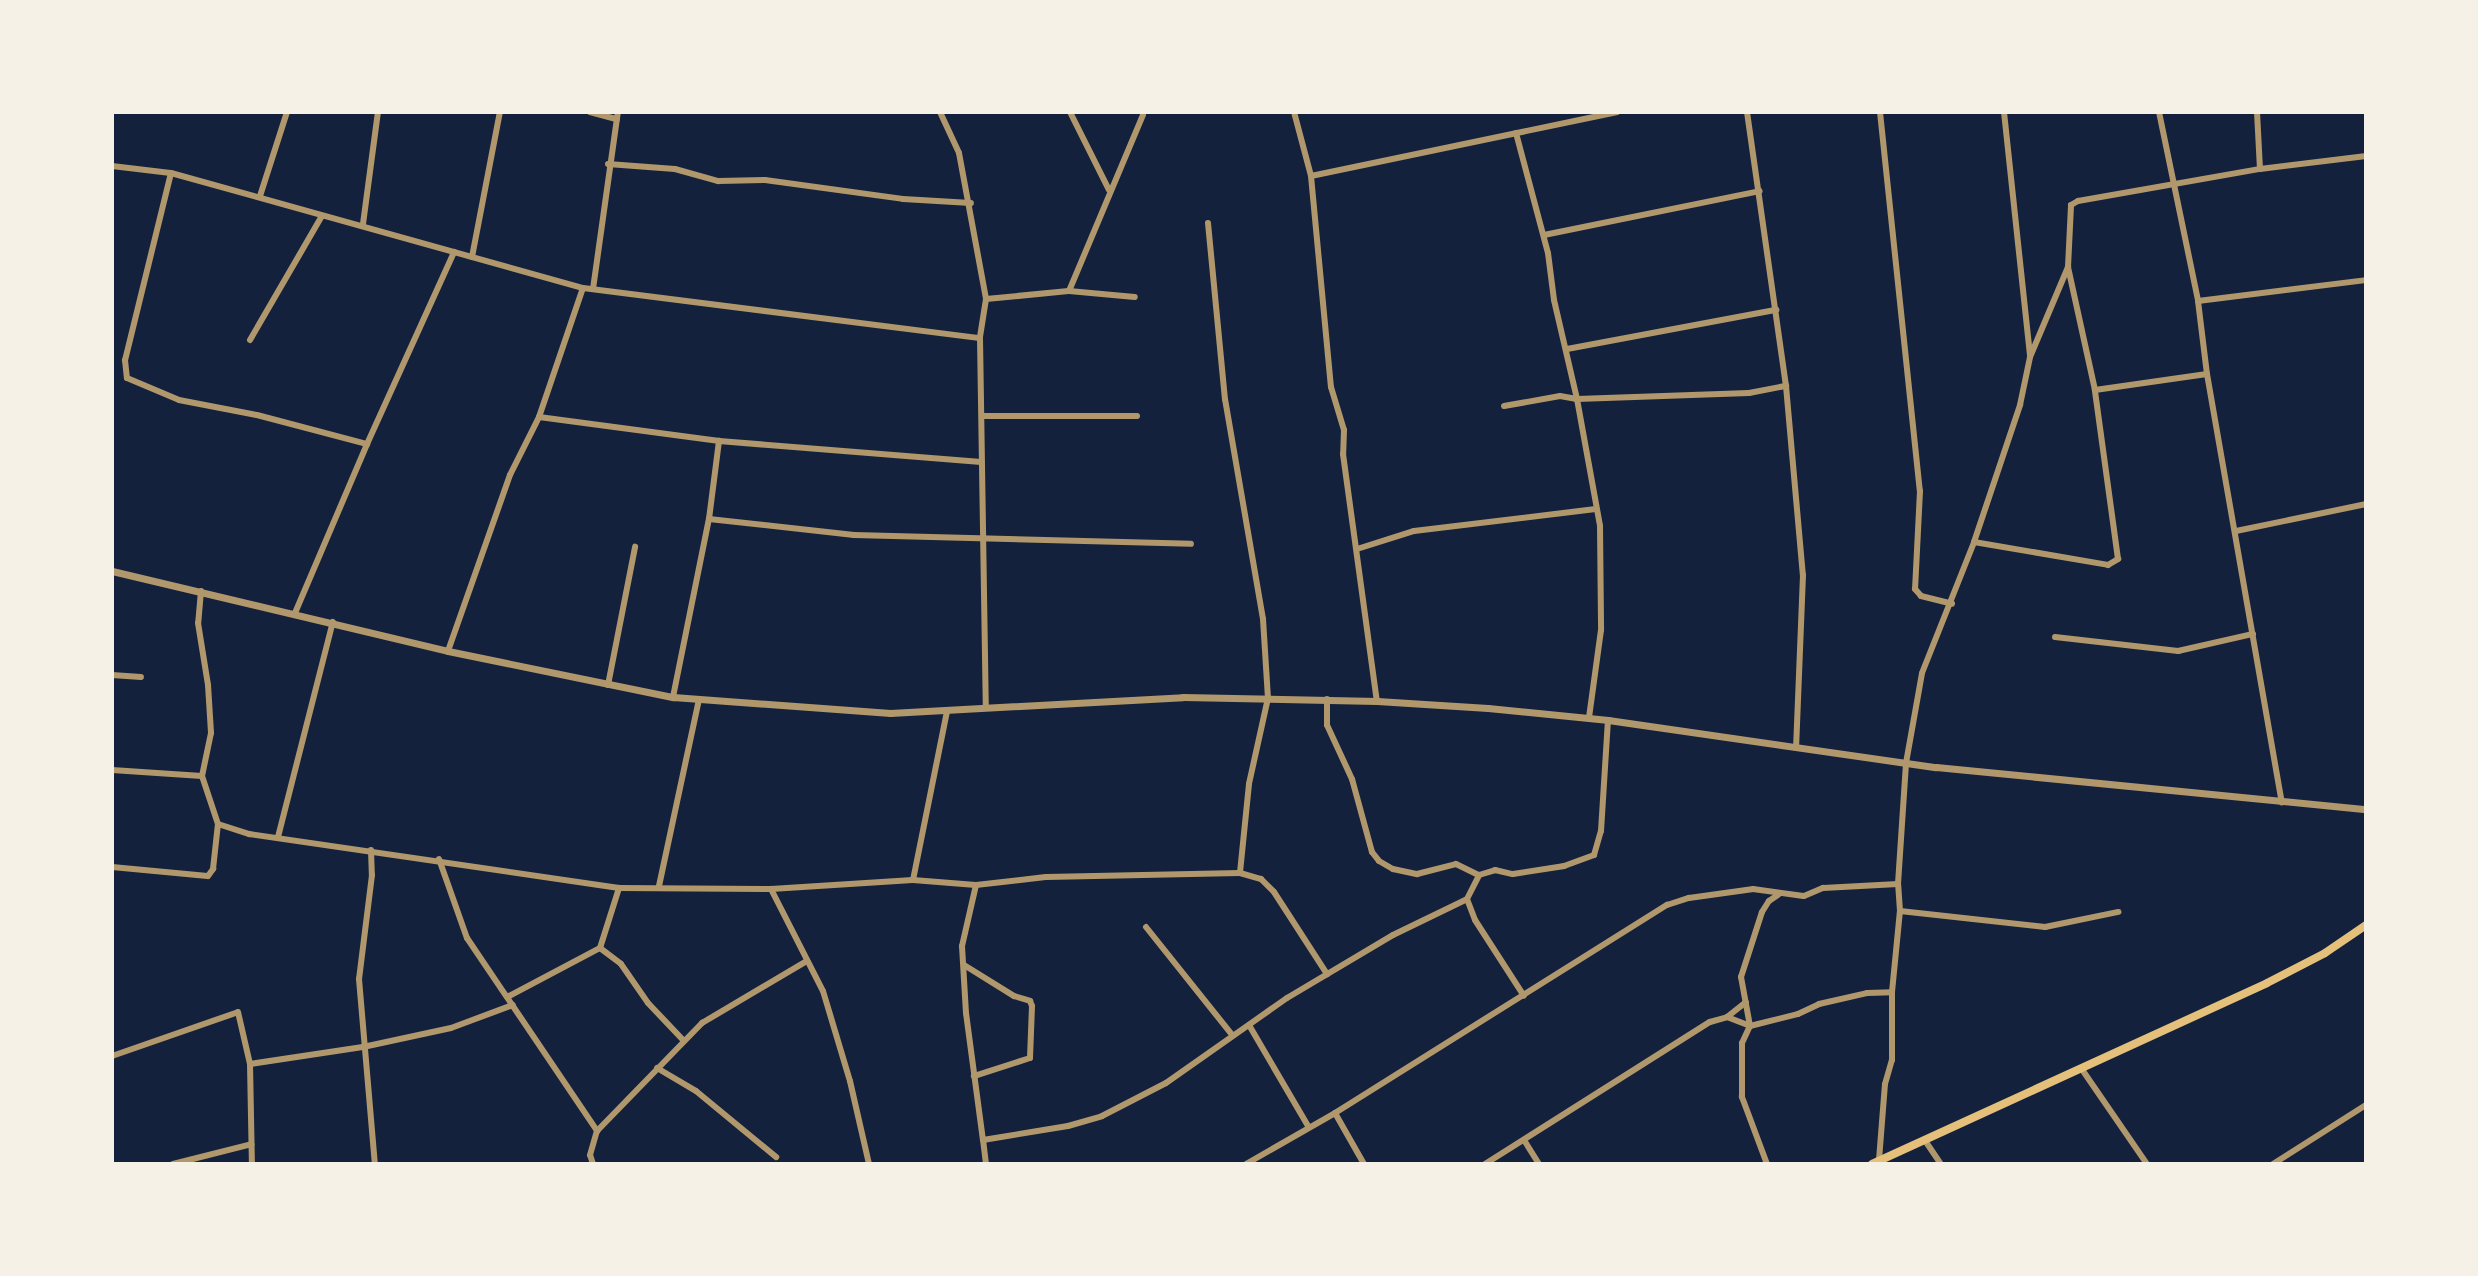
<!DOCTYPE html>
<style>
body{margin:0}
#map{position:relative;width:2478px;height:1276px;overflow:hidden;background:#14213d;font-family:Jost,sans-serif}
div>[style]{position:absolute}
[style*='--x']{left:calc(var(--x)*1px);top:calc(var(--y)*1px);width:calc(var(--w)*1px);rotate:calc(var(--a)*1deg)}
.minor>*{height:6px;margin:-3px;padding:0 3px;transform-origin:3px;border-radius:3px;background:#b1986c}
.tertiary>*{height:7px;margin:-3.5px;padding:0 3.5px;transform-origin:3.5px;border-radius:3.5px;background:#b1986c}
.secondary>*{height:8px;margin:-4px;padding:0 4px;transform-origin:4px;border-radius:4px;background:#e5c07b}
span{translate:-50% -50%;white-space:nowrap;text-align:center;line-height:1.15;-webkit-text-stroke:6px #f6f1e7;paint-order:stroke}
.frame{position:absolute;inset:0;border:114px solid #f6f1e7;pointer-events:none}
</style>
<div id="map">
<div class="minor">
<div style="--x:590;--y:112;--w:28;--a:15"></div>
<div style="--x:940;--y:112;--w:45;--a:65.1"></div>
<div style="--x:959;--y:153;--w:148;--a:79.5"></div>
<div style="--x:986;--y:299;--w:39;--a:99"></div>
<div style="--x:980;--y:338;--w:370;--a:89.1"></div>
<div style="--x:1070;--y:112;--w:87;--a:63.4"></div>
<div style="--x:1294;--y:112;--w:66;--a:75.1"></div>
<div style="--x:1311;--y:176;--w:212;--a:84.6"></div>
<div style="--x:1331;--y:387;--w:45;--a:73.2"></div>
<div style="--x:1344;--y:430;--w:24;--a:92"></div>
<div style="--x:1343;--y:454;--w:249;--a:82.2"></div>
<div style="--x:1747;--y:112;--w:277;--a:81.9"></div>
<div style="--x:1786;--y:386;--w:190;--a:84.9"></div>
<div style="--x:1803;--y:575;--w:172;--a:92.3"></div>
<div style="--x:1880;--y:112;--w:381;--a:84"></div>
<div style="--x:1920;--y:491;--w:98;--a:92.9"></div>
<div style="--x:1915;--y:589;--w:9;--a:49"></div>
<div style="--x:1921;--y:596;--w:32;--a:14"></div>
<div style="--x:2004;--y:112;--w:244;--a:83.9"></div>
<div style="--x:2159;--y:112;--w:193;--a:78.3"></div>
<div style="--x:2198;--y:301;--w:74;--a:83"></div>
<div style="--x:2207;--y:374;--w:435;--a:80.1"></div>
<div style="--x:2257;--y:112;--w:57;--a:87"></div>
<div style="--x:1516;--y:133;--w:124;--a:75.1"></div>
<div style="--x:1548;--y:253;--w:47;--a:82.7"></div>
<div style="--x:1554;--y:300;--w:102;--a:76.9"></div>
<div style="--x:1577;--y:399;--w:129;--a:79.7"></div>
<div style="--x:1600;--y:526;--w:104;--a:89.4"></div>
<div style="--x:1601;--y:630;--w:89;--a:97.8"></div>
<div style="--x:608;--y:164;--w:67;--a:4.3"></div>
<div style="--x:675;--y:169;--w:45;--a:15.6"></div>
<div style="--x:718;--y:181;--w:47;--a:-1.2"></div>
<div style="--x:765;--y:180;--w:139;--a:7.8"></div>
<div style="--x:903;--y:199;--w:68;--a:3.4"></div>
<div style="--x:112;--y:166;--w:59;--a:6.8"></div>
<div style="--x:171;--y:173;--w:428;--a:15.6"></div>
<div style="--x:583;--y:288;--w:400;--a:7.2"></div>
<div style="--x:171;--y:173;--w:193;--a:103.8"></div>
<div style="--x:125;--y:360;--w:18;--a:84"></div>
<div style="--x:127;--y:378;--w:56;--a:22.9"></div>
<div style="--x:179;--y:400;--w:79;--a:10.9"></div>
<div style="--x:257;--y:415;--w:114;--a:14.8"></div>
<div style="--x:1311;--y:176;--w:313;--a:-11.8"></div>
<div style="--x:260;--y:196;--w:88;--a:-72.2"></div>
<div style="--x:1208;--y:223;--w:177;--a:84.5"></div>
<div style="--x:1225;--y:399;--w:223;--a:80.2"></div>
<div style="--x:1263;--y:619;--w:79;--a:86.4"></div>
<div style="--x:1268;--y:698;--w:88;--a:102.5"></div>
<div style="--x:1249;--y:784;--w:89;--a:95.8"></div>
<div style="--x:363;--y:224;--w:113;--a:-82.4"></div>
<div style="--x:1544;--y:235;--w:220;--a:-11.5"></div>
<div style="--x:472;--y:257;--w:148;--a:-79.1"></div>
<div style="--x:593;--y:289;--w:179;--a:-82"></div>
<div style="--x:1069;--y:291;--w:191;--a:-67.2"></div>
<div style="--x:986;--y:299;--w:83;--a:-5.5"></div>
<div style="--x:1069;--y:291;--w:66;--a:5.2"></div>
<div style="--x:2198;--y:301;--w:169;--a:-7.1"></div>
<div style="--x:250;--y:340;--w:143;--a:-59.9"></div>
<div style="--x:1567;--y:349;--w:213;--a:-10.6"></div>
<div style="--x:2095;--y:390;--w:113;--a:-8.1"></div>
<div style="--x:1504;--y:406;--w:57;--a:-10.1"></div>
<div style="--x:1560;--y:396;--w:17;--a:10"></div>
<div style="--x:1577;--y:399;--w:172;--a:-2"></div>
<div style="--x:1749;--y:393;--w:38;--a:-11"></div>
<div style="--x:984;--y:416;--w:153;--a:0"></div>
<div style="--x:539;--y:417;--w:182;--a:7.6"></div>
<div style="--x:719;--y:441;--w:263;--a:4.6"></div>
<div style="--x:709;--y:519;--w:146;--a:6.3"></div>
<div style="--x:854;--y:535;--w:337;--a:1.5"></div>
<div style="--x:2236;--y:531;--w:133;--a:-11.7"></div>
<div style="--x:1974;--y:542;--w:136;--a:9.7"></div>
<div style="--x:2108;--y:565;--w:12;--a:-31"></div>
<div style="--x:2118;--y:559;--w:171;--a:-97.8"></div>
<div style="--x:2095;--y:390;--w:126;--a:-102.4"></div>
<div style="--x:2068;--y:267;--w:62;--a:-87.2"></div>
<div style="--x:2071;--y:205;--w:8;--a:-30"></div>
<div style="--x:2078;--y:201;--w:185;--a:-10"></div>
<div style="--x:2260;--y:169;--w:107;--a:-7"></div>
<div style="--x:1357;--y:549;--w:60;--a:-17.5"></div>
<div style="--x:1414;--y:531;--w:183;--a:-6.9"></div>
<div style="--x:201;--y:591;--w:32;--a:95"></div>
<div style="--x:198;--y:623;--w:63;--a:80.8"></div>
<div style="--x:208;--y:685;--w:48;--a:86.4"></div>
<div style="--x:211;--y:733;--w:44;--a:101.8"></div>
<div style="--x:202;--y:776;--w:51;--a:71.6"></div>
<div style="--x:218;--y:824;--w:33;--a:18"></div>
<div style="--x:249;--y:834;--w:374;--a:8.3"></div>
<div style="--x:619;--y:888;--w:152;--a:0.4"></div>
<div style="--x:771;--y:889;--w:142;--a:-3.6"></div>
<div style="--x:913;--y:880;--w:63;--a:4.5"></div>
<div style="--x:976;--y:885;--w:70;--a:-6.5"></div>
<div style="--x:1046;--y:877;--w:194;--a:-1.2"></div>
<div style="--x:1240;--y:873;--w:22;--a:16"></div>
<div style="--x:1261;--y:879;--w:18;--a:45"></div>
<div style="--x:1274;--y:892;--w:98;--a:57.1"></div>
<div style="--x:295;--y:613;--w:184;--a:-66.9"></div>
<div style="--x:367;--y:444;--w:211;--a:-65.6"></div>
<div style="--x:2055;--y:637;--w:124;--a:6.5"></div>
<div style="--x:2178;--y:651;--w:77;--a:-12.8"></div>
<div style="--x:448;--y:651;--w:187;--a:-70.6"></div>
<div style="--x:510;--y:475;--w:65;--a:-63.4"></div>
<div style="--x:539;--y:417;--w:136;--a:-71.2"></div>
<div style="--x:112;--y:675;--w:29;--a:4"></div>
<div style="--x:608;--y:685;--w:141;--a:-78.9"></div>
<div style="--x:673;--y:697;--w:182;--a:-78.6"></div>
<div style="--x:709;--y:519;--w:79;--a:-82.7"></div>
<div style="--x:1327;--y:699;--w:26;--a:90"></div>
<div style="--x:1327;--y:725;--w:60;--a:65.2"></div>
<div style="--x:1352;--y:779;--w:76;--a:74.7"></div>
<div style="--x:1372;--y:852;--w:11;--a:52"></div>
<div style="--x:1379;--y:861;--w:16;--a:30"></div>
<div style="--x:1393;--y:869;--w:25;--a:12"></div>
<div style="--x:1417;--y:874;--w:40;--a:-14.4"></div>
<div style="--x:1456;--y:864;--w:25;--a:26"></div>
<div style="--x:112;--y:770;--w:90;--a:3.8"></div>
<div style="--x:278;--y:837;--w:222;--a:-75.7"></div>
<div style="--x:371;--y:850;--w:25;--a:88"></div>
<div style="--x:372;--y:875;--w:105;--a:97.1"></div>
<div style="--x:359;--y:979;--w:186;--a:85.1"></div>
<div style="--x:439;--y:859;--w:84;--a:70.5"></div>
<div style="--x:467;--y:938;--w:233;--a:56"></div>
<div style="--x:112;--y:867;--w:96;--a:5.4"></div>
<div style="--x:208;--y:876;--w:9;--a:-54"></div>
<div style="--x:213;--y:869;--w:45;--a:-83.7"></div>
<div style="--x:913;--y:880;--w:171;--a:-78.6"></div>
<div style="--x:976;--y:885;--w:63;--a:102.9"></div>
<div style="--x:962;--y:946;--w:67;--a:86.6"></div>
<div style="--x:966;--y:1013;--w:128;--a:82.4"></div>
<div style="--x:659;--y:886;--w:191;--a:-77.9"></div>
<div style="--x:771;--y:889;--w:114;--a:63"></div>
<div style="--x:823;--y:991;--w:94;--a:73.3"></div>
<div style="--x:850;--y:1081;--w:85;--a:77.1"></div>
<div style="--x:1467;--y:899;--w:22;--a:69"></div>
<div style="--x:1475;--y:920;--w:90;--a:57.2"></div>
<div style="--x:1900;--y:911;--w:146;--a:6.3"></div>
<div style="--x:2045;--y:927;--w:75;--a:-11.6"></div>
<div style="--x:1146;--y:927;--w:139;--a:51.4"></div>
<div style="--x:600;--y:948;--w:26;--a:37"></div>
<div style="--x:621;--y:964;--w:47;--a:55.3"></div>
<div style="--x:648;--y:1003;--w:52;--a:46.5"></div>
<div style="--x:964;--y:965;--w:59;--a:31.8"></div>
<div style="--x:1014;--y:996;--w:17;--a:17"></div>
<div style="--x:1030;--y:1001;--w:5;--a:68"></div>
<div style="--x:1032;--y:1006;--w:52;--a:92.2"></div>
<div style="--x:1030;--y:1058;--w:59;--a:162.2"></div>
<div style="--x:509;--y:996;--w:103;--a:-27.8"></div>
<div style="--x:600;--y:948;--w:63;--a:-72.4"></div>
<div style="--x:1727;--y:1017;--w:24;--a:-38"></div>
<div style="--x:1249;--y:1025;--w:117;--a:59.7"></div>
<div style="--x:112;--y:1056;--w:133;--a:-19.2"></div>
<div style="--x:238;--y:1012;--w:53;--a:77"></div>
<div style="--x:250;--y:1064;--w:100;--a:88.9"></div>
<div style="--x:250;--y:1064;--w:114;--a:-8.6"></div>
<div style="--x:363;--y:1047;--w:90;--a:-12.2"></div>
<div style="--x:451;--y:1028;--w:66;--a:-20.4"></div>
<div style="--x:657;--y:1068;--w:45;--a:30.5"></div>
<div style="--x:696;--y:1091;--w:104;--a:39.5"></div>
<div style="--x:2081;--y:1068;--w:116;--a:55.5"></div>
<div style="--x:1335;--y:1113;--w:59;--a:60.4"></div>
<div style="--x:1524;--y:1140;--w:28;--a:58"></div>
<div style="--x:1926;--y:1142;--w:27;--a:56"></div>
<div style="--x:1879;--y:1160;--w:76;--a:-85.5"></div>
<div style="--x:1885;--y:1084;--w:25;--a:-74"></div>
<div style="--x:1892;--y:1060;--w:68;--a:-90"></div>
<div style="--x:1892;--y:992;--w:81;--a:-84.4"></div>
<div style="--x:1900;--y:911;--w:27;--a:-94"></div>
<div style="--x:1898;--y:884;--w:121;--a:-86.2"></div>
<div style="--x:1906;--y:763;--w:91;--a:-79.9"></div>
<div style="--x:1922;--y:673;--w:141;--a:-68.3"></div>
<div style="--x:1974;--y:542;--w:145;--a:-71.4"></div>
<div style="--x:2020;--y:405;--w:49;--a:-78.2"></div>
<div style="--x:2030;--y:357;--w:98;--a:-67.1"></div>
<div style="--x:173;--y:1164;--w:81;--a:-14.2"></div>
<div style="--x:593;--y:1164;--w:9;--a:-108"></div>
<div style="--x:590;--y:1155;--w:25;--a:-74"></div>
<div style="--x:597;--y:1131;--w:151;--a:-45.8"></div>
<div style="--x:702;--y:1023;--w:122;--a:-30.6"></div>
<div style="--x:986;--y:1164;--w:24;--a:-97"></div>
<div style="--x:983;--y:1140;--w:86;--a:-9.4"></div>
<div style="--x:1068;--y:1126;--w:35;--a:-16"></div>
<div style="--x:1102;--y:1116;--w:72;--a:-27.3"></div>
<div style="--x:1166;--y:1083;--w:148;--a:-35.1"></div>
<div style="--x:1287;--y:998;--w:123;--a:-30.7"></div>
<div style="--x:1393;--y:935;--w:82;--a:-25.9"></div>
<div style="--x:1467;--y:899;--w:27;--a:-63"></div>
<div style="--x:1479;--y:875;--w:17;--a:-17"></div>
<div style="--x:1495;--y:870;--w:18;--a:13"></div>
<div style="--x:1513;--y:874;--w:52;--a:-8.9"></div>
<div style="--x:1564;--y:866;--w:32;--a:-20"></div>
<div style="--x:1594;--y:855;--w:25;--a:-74"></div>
<div style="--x:1601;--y:831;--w:111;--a:-86.4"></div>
<div style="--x:1246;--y:1164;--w:103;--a:-29.8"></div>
<div style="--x:1335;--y:1113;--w:392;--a:-32.1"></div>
<div style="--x:1667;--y:905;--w:23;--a:-18"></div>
<div style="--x:1689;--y:898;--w:65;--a:-8"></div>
<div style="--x:1753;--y:889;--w:51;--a:7.8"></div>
<div style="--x:1804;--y:896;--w:21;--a:-23"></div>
<div style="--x:1823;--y:888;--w:75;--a:-3.1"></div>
<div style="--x:1485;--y:1164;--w:266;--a:-32.3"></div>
<div style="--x:1710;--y:1022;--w:18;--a:-16"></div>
<div style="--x:1727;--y:1017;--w:25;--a:21"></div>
<div style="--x:1750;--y:1026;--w:49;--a:-14"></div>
<div style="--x:1798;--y:1014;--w:23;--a:-25"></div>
<div style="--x:1819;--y:1004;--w:49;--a:-12.9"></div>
<div style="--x:1867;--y:993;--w:25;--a:-2"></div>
<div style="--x:1767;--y:1164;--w:72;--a:-110.5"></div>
<div style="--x:1742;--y:1097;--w:54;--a:-90"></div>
<div style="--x:1742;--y:1043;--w:19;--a:-65"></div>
<div style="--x:1750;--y:1026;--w:50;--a:-100.4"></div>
<div style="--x:1741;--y:977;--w:68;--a:-72.1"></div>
<div style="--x:1762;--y:912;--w:13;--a:-58"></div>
<div style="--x:1769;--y:901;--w:11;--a:-34"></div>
<div style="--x:2273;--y:1164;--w:110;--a:-32.4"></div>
</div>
<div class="tertiary">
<div style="--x:112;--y:571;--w:345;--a:13.4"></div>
<div style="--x:448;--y:651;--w:230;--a:11.6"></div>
<div style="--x:673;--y:697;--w:218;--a:4.2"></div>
<div style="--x:890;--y:713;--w:293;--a:-3.1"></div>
<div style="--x:1183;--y:697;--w:194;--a:1.2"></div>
<div style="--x:1377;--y:701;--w:111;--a:3.6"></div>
<div style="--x:1488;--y:708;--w:121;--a:5.7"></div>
<div style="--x:1608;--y:720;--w:331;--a:8.2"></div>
<div style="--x:1936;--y:767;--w:432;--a:5.6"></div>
</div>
<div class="secondary">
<div style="--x:1872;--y:1164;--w:434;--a:-24.6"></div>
<div style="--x:2267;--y:983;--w:65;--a:-27.3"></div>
<div style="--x:2325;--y:953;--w:50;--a:-34.3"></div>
</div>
<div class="frame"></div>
</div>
